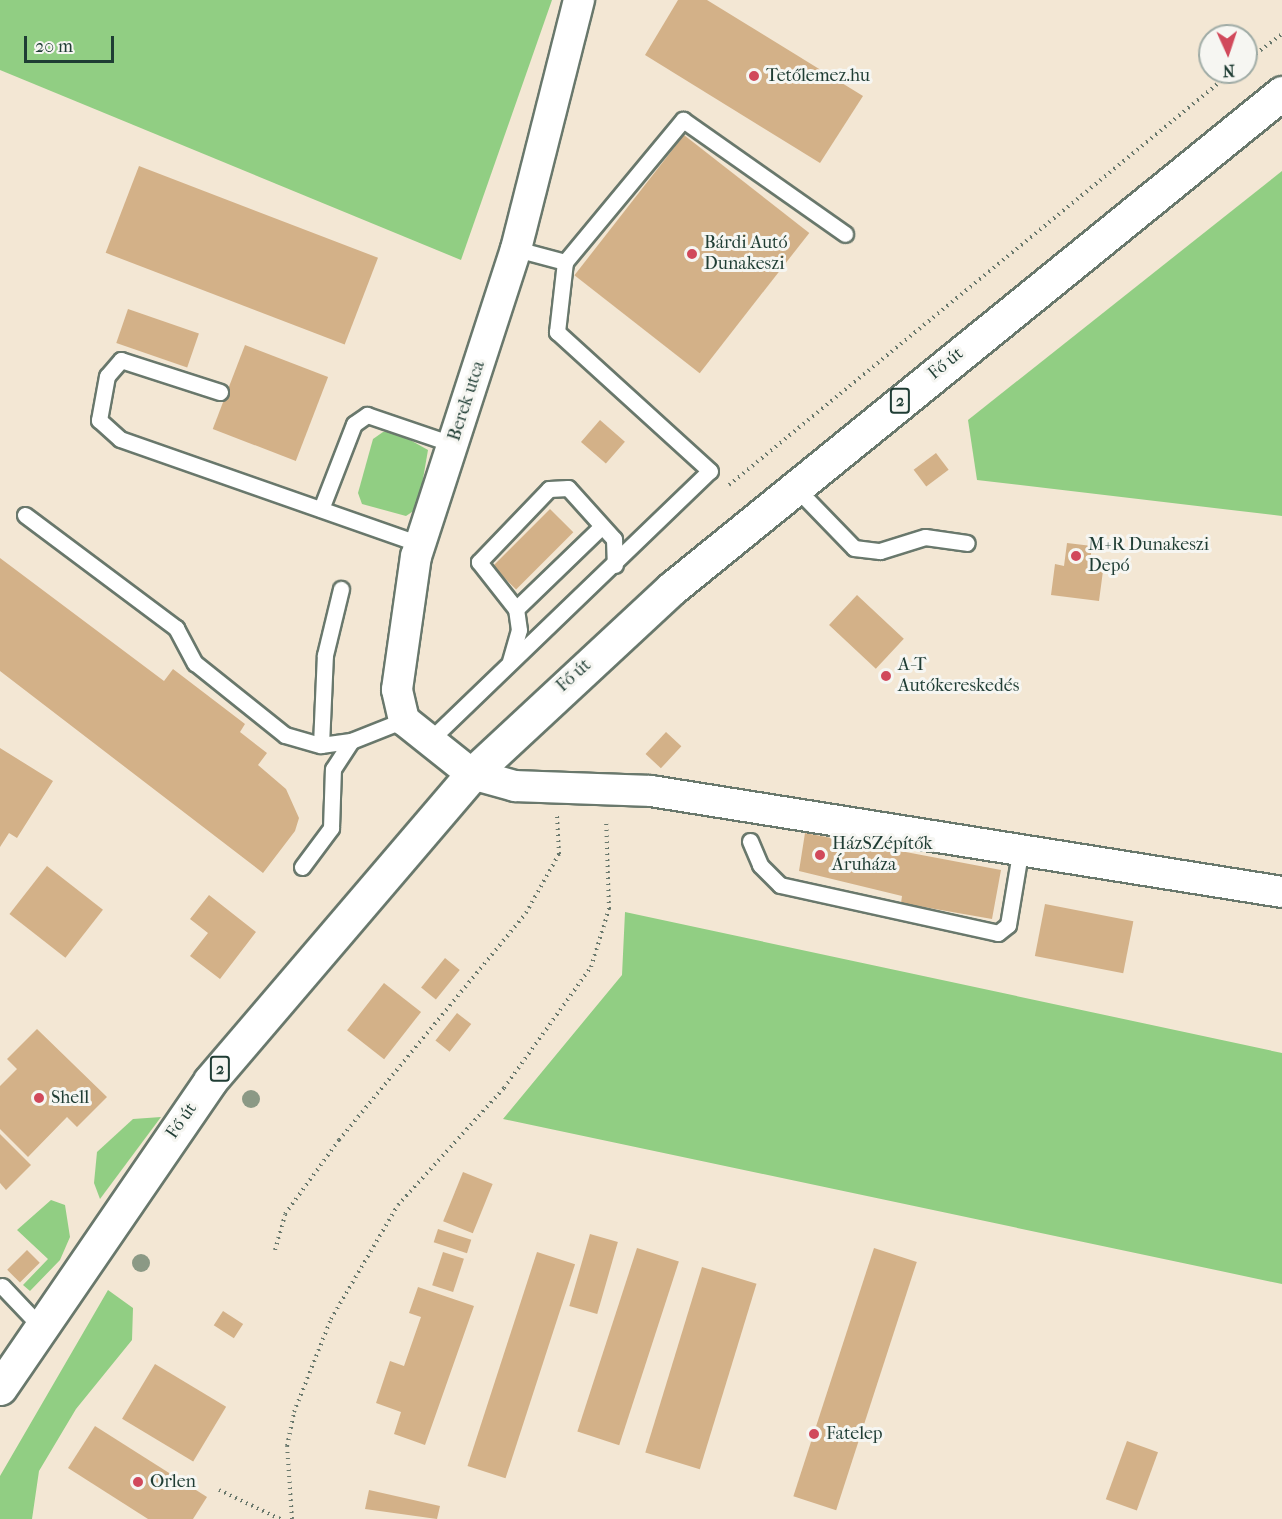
<!DOCTYPE html>
<meta charset="utf-8">
<style>
body{margin:0}
#map{position:relative;width:1282px;height:1519px;overflow:hidden;background:#f3e7d4;font-family:"IM FELL French Canon",serif}
div>[style]{position:absolute}
[style*='--x']{left:calc(var(--x)*1px);top:calc(var(--y)*1px);width:calc(var(--w)*1px);rotate:calc(var(--a)*1deg)}
.green>*{inset:0;background:#91ce83}
.building>*{inset:0;background:#d3b188;transform-origin:0 0}
.path>*{height:4px;margin-top:-2px;transform-origin:0;background:repeating-linear-gradient(90deg,#69786c 0 1.5px,transparent 0 6px)}
.roads{filter:drop-shadow(2px 0 #69786c) drop-shadow(-2px 0 #69786c) drop-shadow(0 2px #69786c) drop-shadow(0 -2px #69786c)}
.service>*{height:15px;margin:-7.5px;padding:0 7.5px;transform-origin:7.5px;border-radius:7.5px;background:#fff}
.minor>*{height:30px;margin:-15px;padding:0 15px;transform-origin:15px;border-radius:15px;background:#fff}
.primary>*{height:33px;margin:-16.5px;padding:0 16.5px;transform-origin:16.5px;border-radius:16.5px;background:#fff}
.trees>*{width:18px;height:18px;margin:-9px;border-radius:50%;background:#8b9985}
.dots>*{width:16px;height:16px;translate:-50% -50%;box-sizing:border-box;border:3px solid #f6f6f2;border-radius:50%}
span{translate:-50% -50%;white-space:nowrap;text-align:center;line-height:1.15;-webkit-text-stroke:6px #f6f6f2;paint-order:stroke}
.shield-label span{padding:2px 4px;background:#f6f6f2;border:2px solid;border-radius:4px;-webkit-text-stroke-width:0}
.shield-label{font-size:16px;color:#1f3d34;font-weight:700}
.poi-label{font-size:18px;color:#1f3d34}
.left{translate:0 -50%;text-align:left}
.street-label{font-size:18px;color:#1f3d34}
.north{position:absolute;left:1198px;top:24px;width:60px;height:60px;box-sizing:border-box;background:#f6f6f2;border:2px solid #a0aca6;border-radius:50%;rotate:177deg;font-size:16px;font-weight:700;line-height:24px;text-align:center;color:#1f3d34}
.north::after{content:'';display:block;margin:auto;width:21px;height:27px;background:#d1495b;clip-path:polygon(50% 0,100% 100%,50% 72%,0 100%)}
.scale{position:absolute;left:24px;top:36px;width:90px;height:27px;box-sizing:border-box;border:3px solid #1f3d34;border-top:0;padding-left:8px;font-size:18px;line-height:21px;white-space:nowrap;color:#1f3d34;-webkit-text-stroke:4px #f6f6f2;paint-order:stroke}
</style>
<div id="map">
<div class="green">
<div style="clip-path:polygon(0 0,552px 0,461px 260px,0 70px)"></div>
<div style="clip-path:polygon(1282px 171px,1282px 516px,977px 480px,968px 420px)"></div>
<div style="clip-path:polygon(383px 432px,396px 432px,428px 450px,418px 508px,406px 516px,362px 504px,358px 493px,373px 439px)"></div>
<div style="clip-path:polygon(625px 912px,1282px 1053px,1282px 1284px,503px 1119px,622px 975px)"></div>
<div style="clip-path:polygon(161px 1117px,100px 1199px,94px 1183px,97px 1152px,133px 1119px)"></div>
<div style="clip-path:polygon(51px 1200px,65px 1205px,70px 1237px,60px 1260px,30px 1291px,23px 1285px,48px 1259px,17px 1230px)"></div>
<div style="clip-path:polygon(108px 1290px,133px 1308px,132px 1340px,76px 1409px,39px 1471px,32px 1519px,0 1519px,0 1476px)"></div>
</div>
<div class="building">
<div style="clip-path:polygon(678px 0,707px 0,863px 96px,820px 163px,645px 55px)"></div>
<div style="left:684px;top:135px;width:159px;height:178px;rotate:38deg"></div>
<div style="left:139px;top:166px;width:256px;height:93px;rotate:21deg"></div>
<div style="left:128px;top:309px;width:75px;height:36px;rotate:19deg"></div>
<div style="left:245px;top:345px;width:89px;height:90px;rotate:21deg"></div>
<div style="left:600px;top:420px;width:33px;height:29px;rotate:41deg"></div>
<div style="left:936px;top:453px;width:21px;height:28px;rotate:53deg"></div>
<div style="left:550px;top:509px;width:33px;height:81px;rotate:45deg"></div>
<div style="clip-path:polygon(1067px 543px,1092px 546px,1089px 569px,1103px 571px,1099px 601px,1051px 595px,1055px 564px,1064px 566px)"></div>
<div style="clip-path:polygon(0 558px,164px 681px,173px 669px,245px 724px,240px 732px,267px 753px,258px 765px,286px 789px,299px 818px,295px 831px,263px 873px,0 671px)"></div>
<div style="left:857px;top:595px;width:64px;height:41px;rotate:43deg"></div>
<div style="left:666px;top:732px;width:21px;height:30px;rotate:43deg"></div>
<div style="clip-path:polygon(0 748px,53px 781px,17px 838px,9px 833px,0 847px)"></div>
<div style="clip-path:polygon(805px 833px,1001px 870px,992px 919px,901px 903px,902px 896px,799px 871px)"></div>
<div style="left:47px;top:866px;width:71px;height:61px;rotate:38deg"></div>
<div style="clip-path:polygon(209px 895px,256px 932px,220px 979px,190px 956px,208px 933px,190px 919px)"></div>
<div style="left:1045px;top:904px;width:90px;height:53px;rotate:11deg"></div>
<div style="left:445px;top:958px;width:19px;height:38px;rotate:39deg"></div>
<div style="left:384px;top:983px;width:47px;height:60px;rotate:38deg"></div>
<div style="left:457px;top:1013px;width:18px;height:35px;rotate:38deg"></div>
<div style="clip-path:polygon(37px 1029px,107px 1097px,77px 1127px,67px 1117px,28px 1157px,0 1129px,0 1086px,17px 1069px,7px 1059px)"></div>
<div style="clip-path:polygon(0 1134px,31px 1165px,6px 1190px,0 1183px)"></div>
<div style="left:463px;top:1172px;width:32px;height:53px;rotate:22deg"></div>
<div style="left:438px;top:1229px;width:35px;height:14px;rotate:18deg"></div>
<div style="left:590px;top:1234px;width:29px;height:75px;rotate:16deg"></div>
<div style="left:637px;top:1248px;width:44px;height:193px;rotate:18deg"></div>
<div style="left:874px;top:1248px;width:45px;height:261px;rotate:18deg"></div>
<div style="left:27px;top:1250px;width:18px;height:28px;rotate:45deg"></div>
<div style="left:443px;top:1252px;width:22px;height:35px;rotate:18deg"></div>
<div style="left:537px;top:1252px;width:40px;height:225px;rotate:18deg"></div>
<div style="left:702px;top:1267px;width:57px;height:194px;rotate:17deg"></div>
<div style="clip-path:polygon(418px 1287px,474px 1306px,425px 1445px,394px 1434px,401px 1412px,376px 1403px,390px 1361px,404px 1366px,421px 1317px,409px 1313px)"></div>
<div style="left:223px;top:1311px;width:24px;height:17px;rotate:33deg"></div>
<div style="left:155px;top:1364px;width:83px;height:64px;rotate:31deg"></div>
<div style="clip-path:polygon(95px 1426px,207px 1497px,193px 1519px,148px 1519px,68px 1468px)"></div>
<div style="left:1127px;top:1441px;width:33px;height:62px;rotate:20deg"></div>
<div style="clip-path:polygon(369px 1490px,440px 1506px,437px 1519px,365px 1509px)"></div>
</div>
<div class="path">
<div style="--x:1246;--y:61;--w:45;--a:-36.9"></div>
<div style="--x:729;--y:485;--w:651;--a:-39.39"></div>
<div style="--x:275;--y:1250;--w:37;--a:-74"></div>
<div style="--x:285;--y:1214;--w:92;--a:-53.9"></div>
<div style="--x:339;--y:1140;--w:294;--a:-50.5"></div>
<div style="--x:526;--y:913;--w:68;--a:-60.8"></div>
<div style="--x:559;--y:854;--w:38;--a:-93"></div>
<div style="--x:219;--y:1490;--w:68;--a:25.4"></div>
<div style="--x:292;--y:1519;--w:73;--a:-93.9"></div>
<div style="--x:287;--y:1446;--w:35;--a:-78"></div>
<div style="--x:294;--y:1412;--w:100;--a:-68.3"></div>
<div style="--x:331;--y:1319;--w:132;--a:-59.6"></div>
<div style="--x:398;--y:1205;--w:158;--a:-47.8"></div>
<div style="--x:504;--y:1088;--w:149;--a:-54.3"></div>
<div style="--x:591;--y:967;--w:61;--a:-72.8"></div>
<div style="--x:609;--y:909;--w:89;--a:-91.9"></div>
</div>
<div class="roads">
<div class="service">
<div style="--x:516;--y:249;--w:51;--a:14.9"></div>
<div style="--x:220;--y:392;--w:104;--a:-162.1"></div>
<div style="--x:121;--y:360;--w:21;--a:131"></div>
<div style="--x:107;--y:376;--w:45;--a:100.3"></div>
<div style="--x:99;--y:420;--w:28;--a:42"></div>
<div style="--x:120;--y:439;--w:318;--a:19.3"></div>
<div style="--x:794;--y:486;--w:86;--a:45.9"></div>
<div style="--x:854;--y:548;--w:26;--a:7"></div>
<div style="--x:880;--y:551;--w:47;--a:-17.3"></div>
<div style="--x:925;--y:537;--w:42;--a:8.1"></div>
<div style="--x:321;--y:509;--w:91;--a:-68.8"></div>
<div style="--x:354;--y:424;--w:16;--a:-35"></div>
<div style="--x:367;--y:415;--w:90;--a:18.8"></div>
<div style="--x:25;--y:515;--w:189;--a:36.8"></div>
<div style="--x:176;--y:628;--w:40;--a:62"></div>
<div style="--x:195;--y:663;--w:115;--a:38.7"></div>
<div style="--x:285;--y:735;--w:37;--a:16"></div>
<div style="--x:321;--y:745;--w:30;--a:-8"></div>
<div style="--x:351;--y:741;--w:57;--a:-21.6"></div>
<div style="--x:516;--y:609;--w:118;--a:-44"></div>
<div style="--x:510;--y:661;--w:32;--a:-74"></div>
<div style="--x:519;--y:630;--w:21;--a:-98"></div>
<div style="--x:516;--y:609;--w:60;--a:-128.2"></div>
<div style="--x:479;--y:562;--w:101;--a:-46.2"></div>
<div style="--x:549;--y:489;--w:19;--a:-3"></div>
<div style="--x:568;--y:488;--w:69;--a:48"></div>
<div style="--x:614;--y:539;--w:26;--a:88"></div>
<div style="--x:430;--y:740;--w:388;--a:-43.9"></div>
<div style="--x:710;--y:471;--w:207;--a:-137.7"></div>
<div style="--x:557;--y:332;--w:70;--a:-83.5"></div>
<div style="--x:565;--y:262;--w:185;--a:-50.3"></div>
<div style="--x:683;--y:120;--w:198;--a:35.1"></div>
<div style="--x:321;--y:745;--w:90;--a:-87.5"></div>
<div style="--x:325;--y:655;--w:68;--a:-76.4"></div>
<div style="--x:750;--y:841;--w:26;--a:67"></div>
<div style="--x:760;--y:865;--w:28;--a:45"></div>
<div style="--x:780;--y:885;--w:223;--a:12.4"></div>
<div style="--x:998;--y:933;--w:13;--a:-39"></div>
<div style="--x:1008;--y:925;--w:79;--a:-80.5"></div>
<div style="--x:302;--y:867;--w:49;--a:-53.4"></div>
<div style="--x:331;--y:828;--w:59;--a:-88.1"></div>
<div style="--x:333;--y:769;--w:33;--a:-57"></div>
<div style="--x:2;--y:1286;--w:55;--a:46.5"></div>
</div>
<div class="minor">
<div style="--x:579;--y:0;--w:257;--a:104.2"></div>
<div style="--x:516;--y:249;--w:323;--a:108"></div>
<div style="--x:416;--y:556;--w:135;--a:98.1"></div>
<div style="--x:397;--y:690;--w:31;--a:77"></div>
<div style="--x:404;--y:720;--w:87;--a:38.5"></div>
<div style="--x:472;--y:774;--w:45;--a:15.6"></div>
<div style="--x:515;--y:786;--w:136;--a:2.1"></div>
<div style="--x:651;--y:791;--w:639;--a:9.09"></div>
</div>
<div class="primary">
<div style="--x:0;--y:1388;--w:372;--a:-55.6"></div>
<div style="--x:210;--y:1081;--w:404;--a:-49.5"></div>
<div style="--x:472;--y:774;--w:272;--a:-42.9"></div>
<div style="--x:671;--y:589;--w:787;--a:-39.07"></div>
</div>
</div>
<div class="trees">
<div style="left:251px;top:1099px"></div>
<div style="left:141px;top:1263px"></div>
</div>
<div class="dots">
<div style="left:754px;top:76px;background:#d1495b"></div>
<div style="left:692px;top:254px;background:#d1495b"></div>
<div style="left:1076px;top:556px;background:#d1495b"></div>
<div style="left:886px;top:676px;background:#d1495b"></div>
<div style="left:820px;top:855px;background:#d1495b"></div>
<div style="left:39px;top:1098px;background:#d1495b"></div>
<div style="left:814px;top:1434px;background:#d1495b"></div>
<div style="left:138px;top:1482px;background:#d1495b"></div>
</div>
<div class="shield-label">
<span style="left:900px;top:401px">2</span>
<span style="left:220px;top:1069px">2</span>
</div>
<div class="poi-label">
<span class="left" style="left:766px;top:76px">Tetőlemez.hu</span>
<span class="left" style="left:704px;top:254px">Bárdi Autó<br>Dunakeszi</span>
<span class="left" style="left:1088px;top:556px">M+R Dunakeszi<br>Depó</span>
<span class="left" style="left:898px;top:676px">A-T<br>Autókereskedés</span>
<span class="left" style="left:832px;top:855px">HázSZépítők<br>Áruháza</span>
<span class="left" style="left:51px;top:1098px">Shell</span>
<span class="left" style="left:826px;top:1434px">Fatelep</span>
<span class="left" style="left:150px;top:1482px">Orlen</span>
</div>
<div class="street-label">
<span style="left:946px;top:364px;rotate:-39deg">Fő út</span>
<span style="left:467px;top:401px;rotate:-72deg">Berek utca</span>
<span style="left:574px;top:676px;rotate:-42deg">Fő út</span>
<span style="left:182px;top:1121px;rotate:-55deg">Fő út</span>
</div>
<div class="north">N</div>
<div class="scale">20 m</div>
</div>
